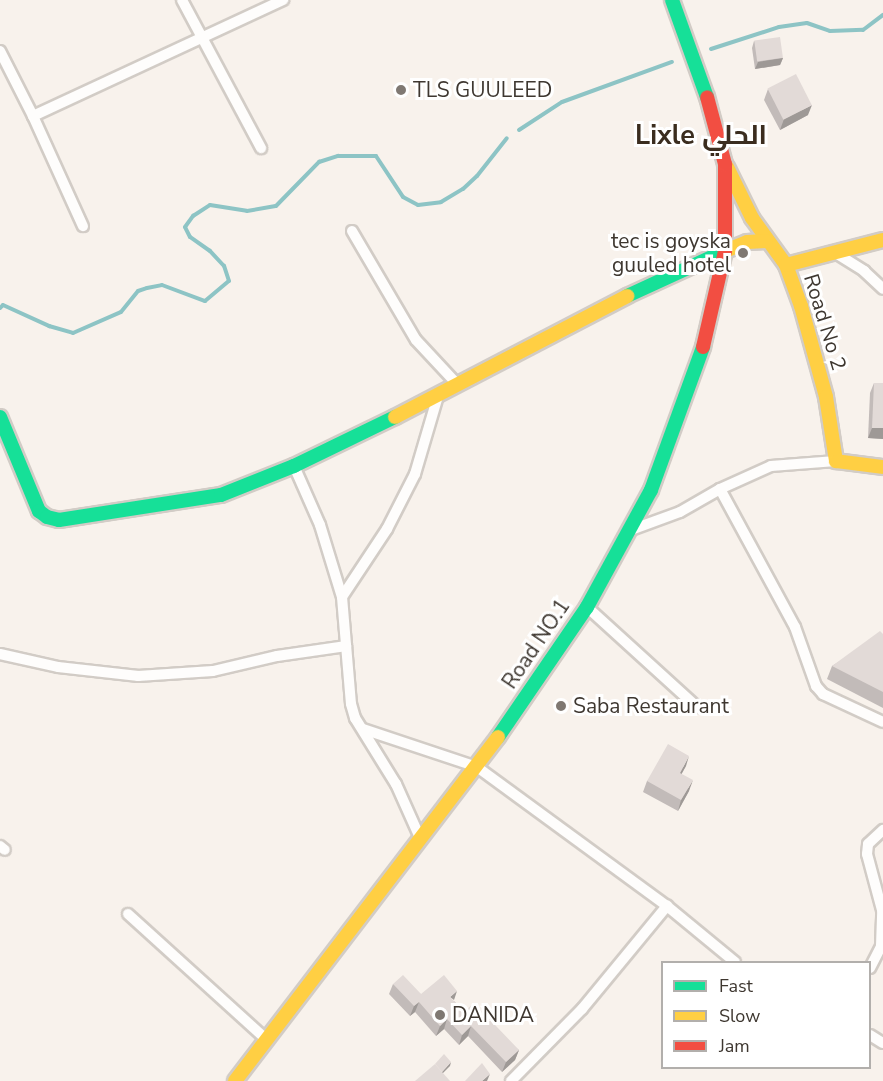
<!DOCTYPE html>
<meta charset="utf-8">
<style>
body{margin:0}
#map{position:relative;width:883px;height:1081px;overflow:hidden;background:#f8f2ec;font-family:"Nunito Sans",Cairo,sans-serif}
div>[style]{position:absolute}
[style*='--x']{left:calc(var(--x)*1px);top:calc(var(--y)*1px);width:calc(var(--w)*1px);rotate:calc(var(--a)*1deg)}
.stream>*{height:4px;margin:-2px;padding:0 2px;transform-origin:2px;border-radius:2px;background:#8dc4c5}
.roads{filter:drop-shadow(2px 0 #d2ccc6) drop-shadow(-2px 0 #d2ccc6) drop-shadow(0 2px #d2ccc6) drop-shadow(0 -2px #d2ccc6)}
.street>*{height:10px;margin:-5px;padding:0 5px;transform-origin:5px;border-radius:5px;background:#fefdfc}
.fast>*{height:14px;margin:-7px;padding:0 7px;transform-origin:7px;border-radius:7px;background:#16e098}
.slow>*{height:14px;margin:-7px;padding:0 7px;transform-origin:7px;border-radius:7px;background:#ffcf43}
.jam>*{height:14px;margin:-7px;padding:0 7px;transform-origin:7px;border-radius:7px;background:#f24e42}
.wall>*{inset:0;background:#c2bbb9}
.shaded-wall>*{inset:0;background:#9e9996}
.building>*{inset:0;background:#e2dad7;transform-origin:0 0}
.dots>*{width:16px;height:16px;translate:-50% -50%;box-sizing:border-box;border:3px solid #fff;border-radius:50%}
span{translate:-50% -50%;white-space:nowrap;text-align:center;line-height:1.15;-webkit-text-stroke:6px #fff;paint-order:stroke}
.poi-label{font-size:21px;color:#3e3730}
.left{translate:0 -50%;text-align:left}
.right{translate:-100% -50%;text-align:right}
.street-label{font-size:21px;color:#3e3730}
.district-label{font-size:27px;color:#3b2d1f;font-weight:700}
.legend{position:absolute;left:661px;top:961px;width:210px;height:108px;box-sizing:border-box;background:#fff;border:2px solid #b2afac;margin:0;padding:8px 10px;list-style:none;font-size:18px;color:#3e3730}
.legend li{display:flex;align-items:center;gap:12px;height:30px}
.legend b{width:30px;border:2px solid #b2afac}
</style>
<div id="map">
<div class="stream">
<div style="--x:711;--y:49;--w:71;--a:-17.9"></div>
<div style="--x:779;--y:27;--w:28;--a:-8"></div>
<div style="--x:807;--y:23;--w:24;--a:19"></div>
<div style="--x:830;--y:31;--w:33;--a:-2"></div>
<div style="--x:863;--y:30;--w:25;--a:-37"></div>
<div style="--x:519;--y:130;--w:51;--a:-33.1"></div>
<div style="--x:562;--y:102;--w:117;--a:-20"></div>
<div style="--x:0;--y:308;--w:4;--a:-45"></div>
<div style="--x:3;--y:305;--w:51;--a:24.5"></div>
<div style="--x:49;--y:326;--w:25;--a:16"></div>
<div style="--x:73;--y:333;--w:52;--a:-23.6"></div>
<div style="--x:121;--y:312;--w:27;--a:-51"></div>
<div style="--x:138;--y:291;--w:9;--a:-18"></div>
<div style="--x:147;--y:288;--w:15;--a:-11"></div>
<div style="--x:162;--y:285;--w:46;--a:20.4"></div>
<div style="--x:205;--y:301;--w:31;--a:-40"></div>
<div style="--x:229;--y:281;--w:16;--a:-108"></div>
<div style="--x:224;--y:266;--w:21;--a:-133"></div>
<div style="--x:210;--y:251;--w:24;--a:-145"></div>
<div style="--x:190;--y:237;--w:11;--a:-117"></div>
<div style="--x:185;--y:227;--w:14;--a:-54"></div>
<div style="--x:193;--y:216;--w:20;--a:-33"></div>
<div style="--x:210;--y:205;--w:37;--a:9"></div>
<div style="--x:247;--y:211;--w:29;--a:-10"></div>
<div style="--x:276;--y:206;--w:62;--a:-45.7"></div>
<div style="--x:319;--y:162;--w:20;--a:-18"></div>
<div style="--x:338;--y:156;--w:38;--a:0"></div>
<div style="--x:376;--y:156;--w:49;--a:56.6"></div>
<div style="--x:403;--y:197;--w:17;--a:28"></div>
<div style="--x:418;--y:205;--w:23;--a:-7"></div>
<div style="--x:441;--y:202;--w:26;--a:-31"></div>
<div style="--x:463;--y:189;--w:19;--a:-43"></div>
<div style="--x:477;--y:176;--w:48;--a:-51.7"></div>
</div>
<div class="roads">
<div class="street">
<div style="--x:182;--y:0;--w:168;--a:61.9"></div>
<div style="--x:0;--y:51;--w:73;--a:63.1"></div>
<div style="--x:33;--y:116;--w:121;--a:65.6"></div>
<div style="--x:33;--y:116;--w:276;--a:-24.9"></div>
<div style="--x:352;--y:231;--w:126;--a:59.6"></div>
<div style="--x:416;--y:340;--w:62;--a:47"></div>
<div style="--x:834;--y:252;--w:36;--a:32"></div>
<div style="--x:864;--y:271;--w:26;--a:43"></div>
<div style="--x:294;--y:466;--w:64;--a:66.2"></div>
<div style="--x:320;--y:525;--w:75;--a:73"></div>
<div style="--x:342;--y:597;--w:107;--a:85.2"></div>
<div style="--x:351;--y:704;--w:15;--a:74"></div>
<div style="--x:355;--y:718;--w:78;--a:58.2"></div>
<div style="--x:396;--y:784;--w:61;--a:65.9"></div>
<div style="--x:720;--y:489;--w:157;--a:61.5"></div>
<div style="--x:795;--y:627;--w:63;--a:70.4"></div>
<div style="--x:816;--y:686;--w:11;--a:49"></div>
<div style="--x:823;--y:694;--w:66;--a:25"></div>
<div style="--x:628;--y:531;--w:55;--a:-20.1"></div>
<div style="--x:680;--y:512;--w:46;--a:-29.9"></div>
<div style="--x:720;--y:489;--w:56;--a:-24.3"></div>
<div style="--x:771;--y:466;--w:65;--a:-4.4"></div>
<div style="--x:342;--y:597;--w:82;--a:-56.5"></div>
<div style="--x:387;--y:529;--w:62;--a:-63"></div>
<div style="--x:415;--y:474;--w:81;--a:-73.6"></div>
<div style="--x:587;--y:607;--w:149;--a:42.3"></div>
<div style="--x:0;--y:654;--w:59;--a:12.6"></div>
<div style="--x:58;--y:667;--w:81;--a:6.4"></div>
<div style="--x:138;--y:676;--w:75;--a:-3.8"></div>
<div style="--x:213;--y:671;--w:66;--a:-13.2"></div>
<div style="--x:277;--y:656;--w:70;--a:-8.2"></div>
<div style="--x:363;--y:729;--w:120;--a:18.4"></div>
<div style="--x:477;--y:767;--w:235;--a:36.2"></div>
<div style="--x:667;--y:906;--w:88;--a:39.5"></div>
<div style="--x:0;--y:846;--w:6;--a:39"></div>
<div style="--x:128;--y:914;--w:186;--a:42.2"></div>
<div style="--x:870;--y:968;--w:25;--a:-63"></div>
<div style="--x:881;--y:946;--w:36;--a:-88"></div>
<div style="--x:882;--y:910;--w:58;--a:-105"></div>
<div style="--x:867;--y:854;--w:10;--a:-84"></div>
<div style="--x:868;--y:844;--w:21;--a:-43"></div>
<div style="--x:870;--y:1035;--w:15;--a:32"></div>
<div style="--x:511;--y:1081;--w:101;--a:-45.4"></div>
<div style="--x:582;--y:1009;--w:134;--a:-50.5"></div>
</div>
<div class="fast">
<div style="--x:672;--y:0;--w:103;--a:70.2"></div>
<div style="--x:627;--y:296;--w:108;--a:-24.7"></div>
<div style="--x:0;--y:417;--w:102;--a:67.5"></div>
<div style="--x:39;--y:511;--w:10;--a:37"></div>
<div style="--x:47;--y:517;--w:12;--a:14"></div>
<div style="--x:59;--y:520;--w:164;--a:-8.8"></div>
<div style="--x:221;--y:495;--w:79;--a:-21.7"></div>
<div style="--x:294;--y:466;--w:112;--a:-25.9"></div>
<div style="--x:498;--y:737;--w:158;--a:-55.6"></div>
<div style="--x:587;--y:607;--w:133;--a:-61.3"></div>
<div style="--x:651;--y:490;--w:152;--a:-70"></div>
</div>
<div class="slow">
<div style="--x:727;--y:167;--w:57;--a:63.9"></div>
<div style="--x:752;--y:218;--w:58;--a:54.1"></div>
<div style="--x:786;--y:265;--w:44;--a:69.9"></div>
<div style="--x:801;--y:306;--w:94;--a:74.6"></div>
<div style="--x:826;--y:397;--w:65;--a:81.1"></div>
<div style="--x:836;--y:461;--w:47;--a:7.3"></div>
<div style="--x:725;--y:251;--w:24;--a:-22"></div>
<div style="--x:747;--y:242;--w:19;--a:-3"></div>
<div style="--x:786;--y:265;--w:100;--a:-14.5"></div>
<div style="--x:395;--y:417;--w:262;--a:-27.5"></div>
<div style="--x:235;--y:1081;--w:433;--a:-52.6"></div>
</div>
<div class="jam">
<div style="--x:703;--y:347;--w:98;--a:-77.1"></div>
<div style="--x:725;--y:251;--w:87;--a:-90"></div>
<div style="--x:725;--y:164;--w:69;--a:-105"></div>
</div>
</div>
<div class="wall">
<div style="clip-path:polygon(754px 41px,783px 58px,780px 65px,755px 69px,752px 48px)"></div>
<div style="clip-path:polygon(768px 89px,808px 115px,780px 130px,764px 100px)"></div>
<div style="clip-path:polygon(874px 383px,883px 383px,883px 439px,868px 438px,870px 393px)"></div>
<div style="clip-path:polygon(883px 634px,883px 708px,827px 679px,832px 666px)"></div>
<div style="clip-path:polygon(686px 766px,681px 774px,689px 791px,678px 811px,643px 792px,647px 781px)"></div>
<div style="clip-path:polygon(393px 984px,421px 994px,454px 1001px,464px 1012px,519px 1050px,515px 1060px,502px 1072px,468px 1036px,459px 1045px,444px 1029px,436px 1036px,415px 1012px,410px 1016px,389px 994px)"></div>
</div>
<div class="shaded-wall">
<div style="clip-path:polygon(783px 58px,780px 65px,755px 69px,758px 62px)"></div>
<div style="clip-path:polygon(812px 105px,808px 115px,780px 130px,784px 119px)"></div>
<div style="clip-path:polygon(872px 428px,883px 428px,883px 439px,868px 438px)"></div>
<div style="clip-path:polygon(689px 756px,686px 766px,676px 784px,680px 773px)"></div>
<div style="clip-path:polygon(693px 780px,689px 791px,678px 811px,681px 800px)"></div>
<div style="clip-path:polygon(457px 991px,454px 1000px,450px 997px)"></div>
<div style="clip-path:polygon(419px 1002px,415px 1012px,410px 1016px,414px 1006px)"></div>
<div style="clip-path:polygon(447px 1019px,444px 1029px,436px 1036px,440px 1026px)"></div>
<div style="clip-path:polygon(471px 1026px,468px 1036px,459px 1045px,462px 1035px)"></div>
<div style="clip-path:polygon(519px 1050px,515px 1060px,502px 1072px,506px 1062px)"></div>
<div style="clip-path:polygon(451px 1062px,450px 1066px,441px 1075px,442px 1072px)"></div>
<div style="clip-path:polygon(490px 1074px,487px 1081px,482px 1081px)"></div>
</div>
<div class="building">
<div style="left:780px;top:37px;width:21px;height:26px;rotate:82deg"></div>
<div style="left:796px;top:74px;width:35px;height:32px;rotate:63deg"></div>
<div style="clip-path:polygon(874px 383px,883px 383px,883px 428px,872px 428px)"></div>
<div style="clip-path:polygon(880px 631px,883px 634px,883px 692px,832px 666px)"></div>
<div style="clip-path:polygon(668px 744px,689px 756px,680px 773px,693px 780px,681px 800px,647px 781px)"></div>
<div style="clip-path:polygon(403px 975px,421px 994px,444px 975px,457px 991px,450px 997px,464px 1012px,474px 1003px,519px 1050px,506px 1062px,471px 1026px,462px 1035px,447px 1019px,440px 1026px,419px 1002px,414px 1006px,393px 984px)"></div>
<div style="clip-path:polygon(444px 1054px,451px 1062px,442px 1072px,435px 1064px)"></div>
<div style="clip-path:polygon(482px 1063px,490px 1074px,482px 1081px,465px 1081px)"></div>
<div style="clip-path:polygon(435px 1064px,450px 1081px,415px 1081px)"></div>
</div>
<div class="dots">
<div style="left:401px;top:90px;background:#7f7872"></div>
<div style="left:743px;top:253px;background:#7f7872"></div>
<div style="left:561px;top:706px;background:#7f7872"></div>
<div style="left:440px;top:1015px;background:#7f7872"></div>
</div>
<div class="poi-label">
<span class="left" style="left:413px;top:90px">TLS GUULEED</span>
<span class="right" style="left:731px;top:253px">tec is goyska<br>guuled hotel</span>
<span class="left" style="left:573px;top:706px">Saba Restaurant</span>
<span class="left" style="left:452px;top:1015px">DANIDA</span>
</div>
<div class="street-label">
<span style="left:825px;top:322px;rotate:73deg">Road No 2</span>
<span style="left:536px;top:644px;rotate:-56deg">Road NO.1</span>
</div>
<div class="district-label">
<span style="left:701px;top:136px">Lixle الحلي</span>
</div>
<ul class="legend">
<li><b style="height:8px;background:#16e098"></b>Fast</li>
<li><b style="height:8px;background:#ffcf43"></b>Slow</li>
<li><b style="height:8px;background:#f24e42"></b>Jam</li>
</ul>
</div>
